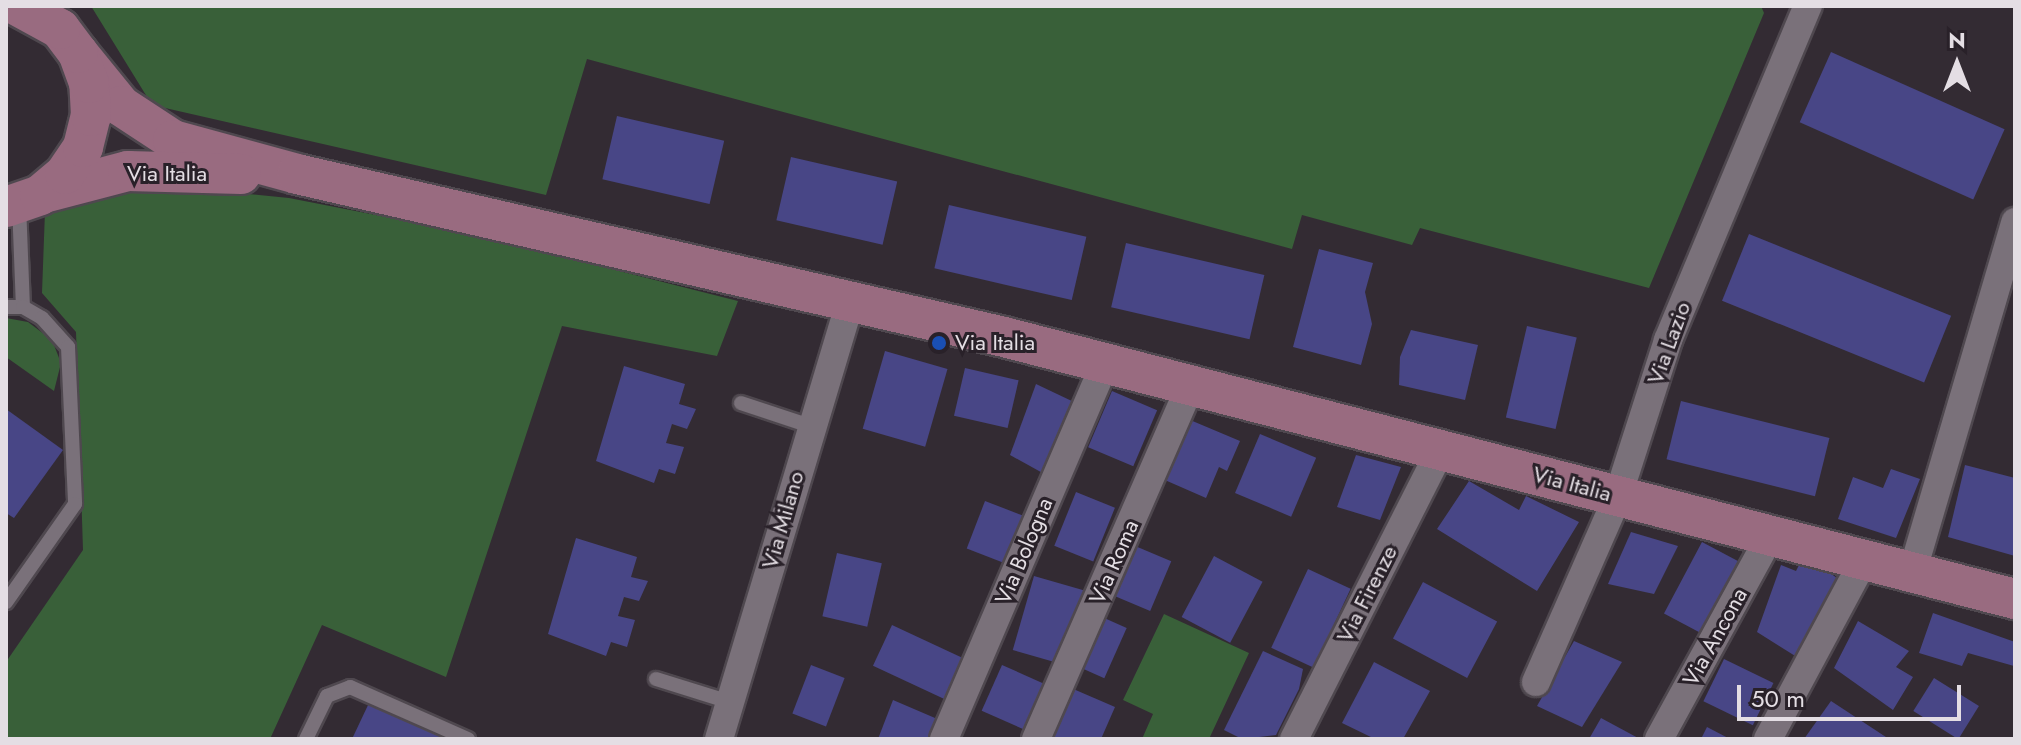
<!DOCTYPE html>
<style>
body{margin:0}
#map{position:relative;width:2021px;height:745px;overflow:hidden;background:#332b33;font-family:Jost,sans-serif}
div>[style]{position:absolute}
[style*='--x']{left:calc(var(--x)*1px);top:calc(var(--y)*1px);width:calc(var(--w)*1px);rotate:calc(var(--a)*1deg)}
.green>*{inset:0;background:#396039}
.building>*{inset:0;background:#484686;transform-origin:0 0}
.roads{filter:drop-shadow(2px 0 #4f484f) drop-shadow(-2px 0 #4f484f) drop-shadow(0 2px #4f484f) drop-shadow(0 -2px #4f484f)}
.service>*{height:14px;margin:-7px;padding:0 7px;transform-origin:7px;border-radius:7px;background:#7a717a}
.minor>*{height:28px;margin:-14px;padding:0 14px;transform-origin:14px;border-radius:14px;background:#7a717a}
.secondary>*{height:40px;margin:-20px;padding:0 20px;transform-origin:20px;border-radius:20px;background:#996b80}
.dots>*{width:22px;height:22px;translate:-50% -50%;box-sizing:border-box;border:4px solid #292129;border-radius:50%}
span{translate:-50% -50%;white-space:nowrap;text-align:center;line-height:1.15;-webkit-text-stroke:6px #292129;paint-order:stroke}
.street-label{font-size:22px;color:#e4dee4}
.poi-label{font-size:22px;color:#e4dee4}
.left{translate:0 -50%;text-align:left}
.frame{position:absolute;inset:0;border:8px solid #e4dee4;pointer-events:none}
.north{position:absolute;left:1917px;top:24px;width:80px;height:80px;-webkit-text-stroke:6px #292129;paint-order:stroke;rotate:0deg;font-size:22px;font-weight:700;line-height:32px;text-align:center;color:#e4dee4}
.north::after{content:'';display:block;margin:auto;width:28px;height:36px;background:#e4dee4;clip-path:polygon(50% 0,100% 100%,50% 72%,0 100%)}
.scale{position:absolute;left:1737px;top:685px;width:224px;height:36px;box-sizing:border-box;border:4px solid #e4dee4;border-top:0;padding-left:10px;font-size:24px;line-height:28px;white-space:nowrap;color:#e4dee4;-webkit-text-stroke:6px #292129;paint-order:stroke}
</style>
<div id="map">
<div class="green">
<div style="clip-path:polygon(91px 6px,1761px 6px,1764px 13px,1649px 288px,1420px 228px,1412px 245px,1302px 215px,1292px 249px,587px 59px,546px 195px,152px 105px)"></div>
<div style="clip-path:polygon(159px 185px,289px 198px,473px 234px,738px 301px,717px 356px,562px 326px,446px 677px,322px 625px,270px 739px,6px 739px,6px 662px,83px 550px,76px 332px,42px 293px,45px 211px,90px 193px)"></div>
<div style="clip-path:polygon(6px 318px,28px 322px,52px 340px,61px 363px,54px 391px,6px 357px)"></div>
<div style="clip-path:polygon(1164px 614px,1249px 653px,1209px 739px,1142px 739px,1153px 714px,1123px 700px)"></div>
</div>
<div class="building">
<div style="left:1831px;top:52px;width:190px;height:77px;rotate:24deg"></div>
<div style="left:617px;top:116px;width:110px;height:65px;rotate:13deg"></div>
<div style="left:791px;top:157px;width:109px;height:65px;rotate:13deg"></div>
<div style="left:949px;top:205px;width:141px;height:65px;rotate:13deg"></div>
<div style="left:1749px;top:234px;width:218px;height:72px;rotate:22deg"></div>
<div style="left:1126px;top:243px;width:142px;height:66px;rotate:13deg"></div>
<div style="clip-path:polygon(1319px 249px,1373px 263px,1365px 292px,1372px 324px,1361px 365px,1293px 347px)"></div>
<div style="left:1527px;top:326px;width:51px;height:94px;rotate:13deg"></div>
<div style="clip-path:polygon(1411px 330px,1478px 345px,1465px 400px,1399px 385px,1400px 357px)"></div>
<div style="left:885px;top:351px;width:65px;height:81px;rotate:16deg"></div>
<div style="clip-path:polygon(624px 366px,685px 384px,679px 404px,696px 409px,687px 429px,672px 424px,666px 443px,684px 447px,675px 474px,659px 469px,654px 483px,596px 461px)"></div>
<div style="left:965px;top:368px;width:55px;height:49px;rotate:13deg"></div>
<div style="clip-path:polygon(1036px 384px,1076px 403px,1048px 476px,1010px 455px)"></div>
<div style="left:1112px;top:391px;width:49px;height:61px;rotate:23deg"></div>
<div style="left:1681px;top:401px;width:153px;height:60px;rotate:14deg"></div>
<div style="clip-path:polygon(6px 409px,63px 450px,14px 518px,6px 513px)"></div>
<div style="clip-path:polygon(1183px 417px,1240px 441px,1227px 471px,1219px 467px,1206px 498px,1158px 477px)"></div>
<div style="left:1260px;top:434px;width:61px;height:64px;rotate:23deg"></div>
<div style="clip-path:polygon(1356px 455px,1401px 467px,1380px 520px,1337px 507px)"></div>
<div style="clip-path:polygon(1965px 465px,2015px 478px,2015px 556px,1948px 537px)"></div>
<div style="clip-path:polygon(1891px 469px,1920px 479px,1896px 538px,1838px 519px,1853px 477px,1883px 488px)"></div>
<div style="clip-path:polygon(1469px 481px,1519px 510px,1526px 496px,1579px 522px,1537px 591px,1437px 529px)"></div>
<div style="left:1076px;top:492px;width:42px;height:58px;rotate:22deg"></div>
<div style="left:985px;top:501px;width:47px;height:51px;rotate:21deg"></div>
<div style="clip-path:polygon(1631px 532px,1678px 546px,1654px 594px,1608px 584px)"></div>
<div style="clip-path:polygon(576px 538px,637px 557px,631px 577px,648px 581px,639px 601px,624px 597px,618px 616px,635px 620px,627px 647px,611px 642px,606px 656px,548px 634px)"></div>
<div style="left:1702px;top:542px;width:47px;height:81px;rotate:28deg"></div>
<div style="left:1128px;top:543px;width:47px;height:54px;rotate:23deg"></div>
<div style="left:837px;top:553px;width:46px;height:65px;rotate:13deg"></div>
<div style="left:1214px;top:556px;width:55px;height:69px;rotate:28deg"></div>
<div style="clip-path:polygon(1800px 563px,1823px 568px,1848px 586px,1800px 659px,1757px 632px,1781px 565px,1796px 571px)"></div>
<div style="left:1308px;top:569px;width:47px;height:87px;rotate:25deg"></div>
<div style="left:1034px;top:576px;width:57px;height:77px;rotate:16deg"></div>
<div style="left:1423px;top:582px;width:84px;height:64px;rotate:28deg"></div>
<div style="clip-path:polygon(1933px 613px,2015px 642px,2014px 666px,1968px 653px,1962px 666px,1919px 653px)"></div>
<div style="left:1102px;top:617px;width:27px;height:55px;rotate:24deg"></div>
<div style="clip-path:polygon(1858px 621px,1909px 651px,1896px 667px,1913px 677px,1893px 710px,1834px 668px)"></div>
<div style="left:892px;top:625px;width:84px;height:45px;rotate:25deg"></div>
<div style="clip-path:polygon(1574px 641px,1622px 662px,1582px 727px,1537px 706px)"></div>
<div style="clip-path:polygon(1263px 651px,1303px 669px,1299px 689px,1276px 735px,1242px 739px,1224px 730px)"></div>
<div style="left:1724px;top:659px;width:55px;height:47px;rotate:26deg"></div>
<div style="clip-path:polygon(1374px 662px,1430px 691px,1403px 739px,1375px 739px,1342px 723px)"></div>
<div style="left:811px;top:665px;width:36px;height:52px;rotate:21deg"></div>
<div style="left:1002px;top:665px;width:49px;height:50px;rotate:24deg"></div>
<div style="left:1934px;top:678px;width:53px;height:39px;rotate:32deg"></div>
<div style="clip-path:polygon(1071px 688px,1115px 707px,1101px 739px,1049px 739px)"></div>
<div style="clip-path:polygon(893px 700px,942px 721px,934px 739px,878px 739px)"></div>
<div style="clip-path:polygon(1831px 701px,1889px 739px,1804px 739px)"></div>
<div style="clip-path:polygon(369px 703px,445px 739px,352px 739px)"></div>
<div style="clip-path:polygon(1601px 718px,1640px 739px,1589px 739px)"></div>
<div style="clip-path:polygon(1707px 727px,1730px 739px,1701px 739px)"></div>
</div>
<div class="roads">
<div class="service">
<div style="--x:19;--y:204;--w:103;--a:87.8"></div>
<div style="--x:6;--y:307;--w:17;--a:0"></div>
<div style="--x:23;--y:307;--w:22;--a:30"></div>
<div style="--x:42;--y:318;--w:39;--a:48"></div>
<div style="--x:68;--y:347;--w:157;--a:87.4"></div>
<div style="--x:75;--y:504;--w:120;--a:125.1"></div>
<div style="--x:741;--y:403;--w:73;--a:18.4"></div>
<div style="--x:656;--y:679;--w:77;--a:17.3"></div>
<div style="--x:306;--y:739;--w:48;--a:-64"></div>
<div style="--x:327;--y:696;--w:25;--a:-21"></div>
<div style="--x:350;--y:687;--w:129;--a:23.8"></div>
</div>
<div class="minor">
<div style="--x:1912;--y:573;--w:366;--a:-73.6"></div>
<div style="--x:1536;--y:682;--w:203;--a:-66.2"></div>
<div style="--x:1618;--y:496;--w:164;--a:-72.2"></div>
<div style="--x:1668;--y:340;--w:362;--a:-67.3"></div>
<div style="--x:719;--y:739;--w:457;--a:-73.3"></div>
<div style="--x:944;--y:739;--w:409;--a:-66.8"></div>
<div style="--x:1036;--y:739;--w:387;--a:-66.4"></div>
<div style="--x:1294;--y:739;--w:325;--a:-63.1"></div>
<div style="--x:1659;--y:739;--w:231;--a:-61.3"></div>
<div style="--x:1768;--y:739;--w:203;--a:-61.8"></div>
</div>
<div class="secondary">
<div style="--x:78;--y:53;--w:68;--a:50.9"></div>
<div style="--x:121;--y:106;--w:62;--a:33.2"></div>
<div style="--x:173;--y:140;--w:129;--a:15.3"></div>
<div style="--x:297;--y:174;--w:726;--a:12.98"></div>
<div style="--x:1004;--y:337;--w:1044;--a:14.53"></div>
<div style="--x:44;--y:193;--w:87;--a:-14.7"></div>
<div style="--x:128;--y:171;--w:113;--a:1.5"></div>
<div style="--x:6;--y:207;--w:36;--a:-19"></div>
<div style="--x:40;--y:195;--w:33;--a:-40"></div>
<div style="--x:65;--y:174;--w:32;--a:-56"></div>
<div style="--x:83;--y:147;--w:32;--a:-76"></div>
<div style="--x:91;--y:116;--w:33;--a:-93"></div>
<div style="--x:89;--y:83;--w:32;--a:-110"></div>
<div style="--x:78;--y:53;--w:30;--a:-127"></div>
<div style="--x:60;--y:29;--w:48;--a:-151.3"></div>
</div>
</div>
<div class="dots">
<div style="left:939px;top:343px;background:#1a4fb4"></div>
</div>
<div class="street-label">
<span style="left:167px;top:174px">Via Italia</span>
<span style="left:1669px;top:343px;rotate:-70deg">Via Lazio</span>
<span style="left:1572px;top:484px;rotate:15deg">Via Italia</span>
<span style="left:783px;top:520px;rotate:-74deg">Via Milano</span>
<span style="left:1024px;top:551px;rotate:-67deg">Via Bologna</span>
<span style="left:1114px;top:562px;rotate:-66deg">Via Roma</span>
<span style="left:1367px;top:594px;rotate:-63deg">Via Firenze</span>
<span style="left:1715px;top:637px;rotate:-61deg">Via Ancona</span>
</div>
<div class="poi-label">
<span class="left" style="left:955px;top:343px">Via Italia</span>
</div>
<div class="frame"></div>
<div class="north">N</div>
<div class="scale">50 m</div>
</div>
